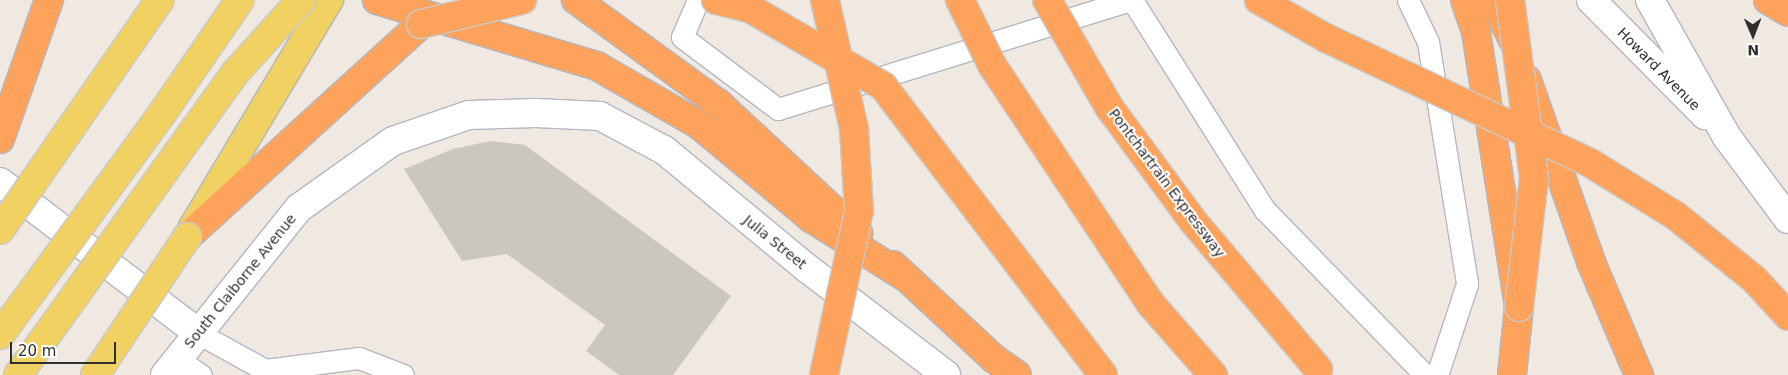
<!DOCTYPE html>
<style>
body{margin:0}
#map{position:relative;width:1788px;height:375px;overflow:hidden;background:#efe9e1;font-family:"DejaVu Sans",sans-serif}
div>[style]{position:absolute}
[style*='--x']{left:calc(var(--x)*1px);top:calc(var(--y)*1px);width:calc(var(--w)*1px);rotate:calc(var(--a)*1deg)}
.building>*{inset:0;background:#cbc7bf}
.roads{filter:drop-shadow(1px 0 #b4b7c1) drop-shadow(-1px 0 #b4b7c1) drop-shadow(0 1px #b4b7c1) drop-shadow(0 -1px #b4b7c1)}
.service>*{height:21px;margin:-10.5px;padding:0 10.5px;transform-origin:10.5px;border-radius:10.5px;background:#fff}
.minor>*{height:28px;margin:-14px;padding:0 14px;transform-origin:14px;border-radius:14px;background:#fff}
.tertiary>*{height:28px;margin:-14px;padding:0 14px;transform-origin:14px;border-radius:14px;background:#fff}
.primary>*{height:28px;margin:-14px;padding:0 14px;transform-origin:14px;border-radius:14px;background:#f2d163}
.motorway>*{height:28px;margin:-14px;padding:0 14px;transform-origin:14px;border-radius:14px;background:#ffa35c}
.bridges{filter:drop-shadow(1px 0 #c9c9c9) drop-shadow(-1px 0 #c9c9c9) drop-shadow(0 1px #c9c9c9) drop-shadow(0 -1px #c9c9c9)}
.primary-bridge>*{height:28px;margin:-14px;padding:0 14px;transform-origin:14px;border-radius:14px;background:#f2d163}
.motorway-bridge>*{height:28px;margin:-14px;padding:0 14px;transform-origin:14px;border-radius:14px;background:#ffa35c}
span{translate:-50% -50%;white-space:nowrap;text-align:center;line-height:1.15;-webkit-text-stroke:4px #fff;paint-order:stroke}
.street-label{font-size:14px;color:#2e2e2e}
.north{position:absolute;left:1728px;top:10px;width:50px;height:50px;-webkit-text-stroke:4px #fff;paint-order:stroke;rotate:179deg;font-size:14px;font-weight:700;line-height:20px;text-align:center;color:#2e2e2e}
.north::after{content:'';display:block;margin:auto;width:18px;height:22px;background:#2e2e2e;clip-path:polygon(50% 0,100% 100%,50% 72%,0 100%)}
.scale{position:absolute;left:10px;top:342px;width:106px;height:22px;box-sizing:border-box;border:2px solid #2e2e2e;border-top:0;padding-left:6px;font-size:15px;line-height:18px;white-space:nowrap;color:#2e2e2e;-webkit-text-stroke:4px #fff;paint-order:stroke}
</style>
<div id="map">
<div class="building">
<div style="clip-path:polygon(490px 141px,525px 145px,731px 296px,673px 375px,619px 375px,586px 351px,605px 325px,507px 254px,462px 261px,404px 169px,453px 149px)"></div>
</div>
<div class="roads">
<div class="service">
<div style="--x:698;--y:0;--w:40;--a:113.4"></div>
<div style="--x:682;--y:37;--w:120;--a:36.9"></div>
<div style="--x:778;--y:109;--w:369;--a:-17.2"></div>
<div style="--x:1132;--y:0;--w:249;--a:57.7"></div>
<div style="--x:1265;--y:210;--w:230;--a:45.9"></div>
<div style="--x:1408;--y:0;--w:47;--a:64.5"></div>
<div style="--x:1428;--y:42;--w:245;--a:80.8"></div>
<div style="--x:1467;--y:284;--w:96;--a:108.2"></div>
<div style="--x:198;--y:333;--w:77;--a:28.9"></div>
<div style="--x:265;--y:370;--w:95;--a:-7.3"></div>
<div style="--x:359;--y:358;--w:47;--a:21.1"></div>
<div style="--x:178;--y:359;--w:28;--a:35"></div>
</div>
<div class="minor">
<div style="--x:1591;--y:0;--w:162;--a:45.3"></div>
<div style="--x:1650;--y:0;--w:157;--a:60.7"></div>
<div style="--x:1727;--y:137;--w:102;--a:53.4"></div>
</div>
<div class="tertiary">
<div style="--x:0;--y:182;--w:249;--a:37.3"></div>
<div style="--x:165;--y:375;--w:214;--a:-51.3"></div>
<div style="--x:299;--y:208;--w:115;--a:-35.5"></div>
<div style="--x:393;--y:141;--w:80;--a:-18.9"></div>
<div style="--x:469;--y:115;--w:67;--a:-1.7"></div>
<div style="--x:536;--y:113;--w:64;--a:2.7"></div>
<div style="--x:600;--y:116;--w:72;--a:28"></div>
<div style="--x:664;--y:150;--w:187;--a:39.6"></div>
<div style="--x:808;--y:269;--w:174;--a:37.5"></div>
</div>
<div class="primary">
<div style="--x:193;--y:227;--w:265;--a:-59.1"></div>
</div>
<div class="motorway">
<div style="--x:377;--y:0;--w:230;--a:16.7"></div>
<div style="--x:597;--y:66;--w:116;--a:29.9"></div>
<div style="--x:698;--y:124;--w:147;--a:39.8"></div>
<div style="--x:811;--y:218;--w:113;--a:32"></div>
<div style="--x:576;--y:0;--w:177;--a:36"></div>
<div style="--x:719;--y:104;--w:190;--a:42.9"></div>
<div style="--x:1465;--y:0;--w:34;--a:71"></div>
<div style="--x:1476;--y:32;--w:278;--a:81.1"></div>
<div style="--x:1519;--y:307;--w:68;--a:95.9"></div>
<div style="--x:1493;--y:0;--w:47;--a:63.4"></div>
<div style="--x:1768;--y:0;--w:23;--a:31"></div>
<div style="--x:1527;--y:80;--w:193;--a:70.6"></div>
<div style="--x:1591;--y:262;--w:123;--a:67"></div>
<div style="--x:0;--y:139;--w:147;--a:-70.6"></div>
<div style="--x:187;--y:237;--w:316;--a:-42.3"></div>
<div style="--x:893;--y:265;--w:137;--a:42.9"></div>
<div style="--x:993;--y:358;--w:29;--a:35"></div>
</div>
</div>
<div class="bridges">
<div class="primary-bridge">
<div style="--x:0;--y:230;--w:280;--a:-55.2"></div>
<div style="--x:0;--y:335;--w:276;--a:-53.8"></div>
<div style="--x:163;--y:112;--w:136;--a:-55.5"></div>
<div style="--x:18;--y:375;--w:373;--a:-54.3"></div>
<div style="--x:236;--y:72;--w:97;--a:-47.9"></div>
<div style="--x:95;--y:375;--w:166;--a:-56.3"></div>
</div>
<div class="motorway-bridge">
<div style="--x:716;--y:0;--w:36;--a:14"></div>
<div style="--x:751;--y:9;--w:153;--a:30.3"></div>
<div style="--x:883;--y:86;--w:363;--a:52.7"></div>
<div style="--x:960;--y:0;--w:72;--a:63.8"></div>
<div style="--x:992;--y:65;--w:286;--a:56.4"></div>
<div style="--x:1150;--y:303;--w:96;--a:48.8"></div>
<div style="--x:1047;--y:0;--w:124;--a:59.9"></div>
<div style="--x:1109;--y:107;--w:142;--a:53.6"></div>
<div style="--x:1193;--y:221;--w:194;--a:49.8"></div>
<div style="--x:1259;--y:0;--w:77;--a:29.6"></div>
<div style="--x:1326;--y:38;--w:294;--a:25.3"></div>
<div style="--x:1592;--y:164;--w:99;--a:31.8"></div>
<div style="--x:1676;--y:216;--w:100;--a:38.9"></div>
<div style="--x:1754;--y:279;--w:50;--a:47.4"></div>
<div style="--x:1510;--y:0;--w:180;--a:82.3"></div>
<div style="--x:1534;--y:178;--w:130;--a:96.6"></div>
<div style="--x:421;--y:24;--w:104;--a:-13.4"></div>
<div style="--x:824;--y:375;--w:168;--a:-78"></div>
<div style="--x:859;--y:211;--w:82;--a:-93.5"></div>
<div style="--x:854;--y:129;--w:132;--a:-102.7"></div>
</div>
</div>
<div class="street-label">
<span style="left:1659px;top:69px;rotate:45deg">Howard Avenue</span>
<span style="left:1167px;top:183px;rotate:53deg">Pontchartrain Expressway</span>
<span style="left:775px;top:242px;rotate:39deg">Julia Street</span>
<span style="left:240px;top:281px;rotate:-51deg">South Claiborne Avenue</span>
</div>
<div class="north">N</div>
<div class="scale">20 m</div>
</div>
